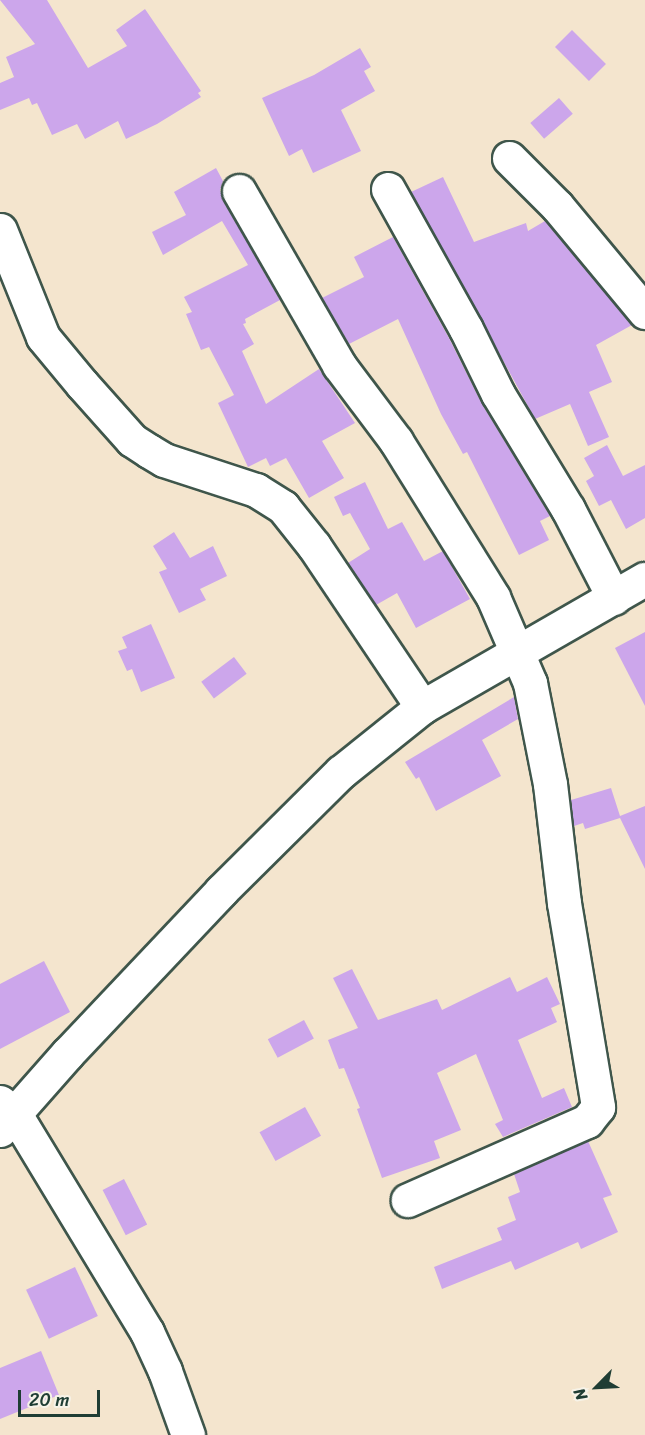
<!DOCTYPE html>
<style>
body{margin:0}
#map{position:relative;width:645px;height:1435px;overflow:hidden;background:#f4e5ce;font-family:Sriracha,sans-serif}
div>[style]{position:absolute}
[style*='--x']{left:calc(var(--x)*1px);top:calc(var(--y)*1px);width:calc(var(--w)*1px);rotate:calc(var(--a)*1deg)}
.building>*{inset:0;background:#cca6eb;transform-origin:0 0}
.roads{filter:drop-shadow(2px 0 #3f564b) drop-shadow(-2px 0 #3f564b) drop-shadow(0 2px #3f564b) drop-shadow(0 -2px #3f564b)}
.minor>*{height:33px;margin:-16.5px;padding:0 16.5px;transform-origin:16.5px;border-radius:16.5px;background:#fff}
span{translate:-50% -50%;white-space:nowrap;text-align:center;line-height:1.15;-webkit-text-stroke:5px #f7f3e8;paint-order:stroke}
.north{position:absolute;left:567px;top:1357px;width:60px;height:60px;-webkit-text-stroke:4px #f7f3e8;paint-order:stroke;rotate:246deg;font-size:16px;font-weight:700;line-height:24px;text-align:center;color:#1f3d34}
.north::after{content:'';display:block;margin:auto;width:21px;height:27px;background:#1f3d34;clip-path:polygon(50% 0,100% 100%,50% 72%,0 100%)}
.scale{position:absolute;left:18px;top:1390px;width:82px;height:27px;box-sizing:border-box;border:3px solid #1f3d34;border-top:0;padding-left:8px;font-size:18px;line-height:21px;white-space:nowrap;color:#1f3d34;-webkit-text-stroke:4px #f7f3e8;paint-order:stroke}
</style>
<div id="map">
<div class="building">
<div style="clip-path:polygon(0 0,47px 0,88px 68px,127px 46px,116px 30px,145px 9px,201px 91px,198px 93px,201px 97px,157px 124px,126px 139px,118px 121px,85px 139px,77px 124px,52px 135px,37px 103px,32px 105px,29px 98px,0 110px,0 83px,14px 77px,6px 57px,35px 44px)"></div>
<div style="left:572px;top:30px;width:48px;height:24px;rotate:45deg"></div>
<div style="clip-path:polygon(360px 48px,371px 67px,364px 71px,375px 91px,341px 110px,361px 151px,313px 173px,302px 149px,289px 156px,262px 98px,314px 75px)"></div>
<div style="left:559px;top:98px;width:21px;height:38px;rotate:49deg"></div>
<div style="clip-path:polygon(216px 168px,223px 181px,220px 190px,223px 200px,280px 300px,245px 319px,246px 323px,243px 324px,254px 344px,242px 351px,266px 404px,319px 369px,355px 423px,322px 441px,344px 478px,309px 498px,286px 458px,270px 466px,266px 458px,248px 467px,218px 403px,234px 395px,209px 347px,201px 350px,186px 314px,192px 312px,184px 297px,248px 265px,222px 221px,163px 255px,152px 232px,186px 215px,174px 192px)"></div>
<div style="clip-path:polygon(443px 177px,474px 242px,526px 223px,528px 231px,545px 221px,632px 325px,596px 345px,612px 382px,589px 392px,609px 437px,588px 446px,570px 404px,535px 419px,411px 192px)"></div>
<div style="clip-path:polygon(393px 237px,449px 338px,482px 404px,550px 516px,540px 521px,549px 540px,519px 555px,467px 452px,463px 454px,441px 414px,398px 319px,349px 344px,322px 298px,364px 277px,354px 257px)"></div>
<div style="clip-path:polygon(607px 445px,623px 476px,645px 465px,645px 518px,626px 529px,611px 500px,599px 506px,586px 481px,594px 476px,584px 458px)"></div>
<div style="clip-path:polygon(365px 482px,388px 529px,402px 522px,424px 561px,443px 551px,470px 599px,416px 628px,397px 593px,376px 605px,348px 563px,370px 549px,350px 513px,343px 516px,334px 497px)"></div>
<div style="clip-path:polygon(174px 532px,190px 558px,213px 546px,227px 576px,200px 589px,206px 600px,179px 613px,159px 572px,167px 569px,153px 546px)"></div>
<div style="clip-path:polygon(151px 624px,175px 678px,141px 692px,132px 669px,127px 671px,118px 651px,127px 648px,122px 637px)"></div>
<div style="clip-path:polygon(645px 632px,645px 706px,615px 648px)"></div>
<div style="left:234px;top:657px;width:21px;height:41px;rotate:53deg"></div>
<div style="clip-path:polygon(514px 697px,518px 719px,482px 740px,501px 776px,436px 811px,419px 777px,416px 779px,405px 762px)"></div>
<div style="clip-path:polygon(611px 788px,620px 816px,645px 806px,645px 869px,620px 818px,585px 829px,583px 823px,574px 826px,571px 800px)"></div>
<div style="clip-path:polygon(44px 961px,70px 1012px,0 1049px,0 984px)"></div>
<div style="clip-path:polygon(352px 969px,378px 1020px,437px 999px,442px 1010px,510px 977px,517px 992px,547px 977px,560px 1004px,551px 1008px,557px 1022px,518px 1040px,542px 1098px,564px 1088px,572px 1107px,503px 1137px,495px 1124px,503px 1120px,476px 1054px,437px 1073px,461px 1130px,434px 1141px,440px 1158px,382px 1178px,357px 1109px,360px 1108px,344px 1068px,339px 1069px,328px 1040px,358px 1028px,333px 978px)"></div>
<div style="left:304px;top:1020px;width:21px;height:41px;rotate:62deg"></div>
<div style="left:305px;top:1107px;width:33px;height:52px;rotate:61deg"></div>
<div style="clip-path:polygon(588px 1141px,612px 1195px,603px 1198px,618px 1232px,581px 1249px,578px 1242px,515px 1270px,511px 1261px,442px 1289px,434px 1267px,502px 1240px,497px 1228px,516px 1220px,508px 1197px,520px 1192px,514px 1174px)"></div>
<div style="left:124px;top:1179px;width:51px;height:24px;rotate:63deg"></div>
<div style="left:75px;top:1267px;width:54px;height:54px;rotate:65deg"></div>
<div style="clip-path:polygon(41px 1351px,59px 1395px,0 1419px,0 1368px)"></div>
</div>
<div class="roads">
<div class="minor">
<div style="--x:509;--y:158;--w:68;--a:45"></div>
<div style="--x:557;--y:206;--w:138;--a:50.3"></div>
<div style="--x:388;--y:189;--w:160;--a:60.9"></div>
<div style="--x:466;--y:329;--w:72;--a:63.8"></div>
<div style="--x:498;--y:394;--w:135;--a:58.7"></div>
<div style="--x:568;--y:509;--w:100;--a:62.7"></div>
<div style="--x:239;--y:191;--w:201;--a:60.1"></div>
<div style="--x:339;--y:365;--w:95;--a:53.1"></div>
<div style="--x:396;--y:441;--w:184;--a:58.1"></div>
<div style="--x:493;--y:597;--w:94;--a:66.7"></div>
<div style="--x:530;--y:683;--w:103;--a:78.8"></div>
<div style="--x:550;--y:784;--w:120;--a:83.3"></div>
<div style="--x:564;--y:903;--w:207;--a:80.5"></div>
<div style="--x:598;--y:1107;--w:18;--a:128"></div>
<div style="--x:587;--y:1121;--w:196;--a:156.2"></div>
<div style="--x:0;--y:230;--w:115;--a:68.1"></div>
<div style="--x:43;--y:337;--w:61;--a:50.3"></div>
<div style="--x:82;--y:384;--w:75;--a:48.2"></div>
<div style="--x:132;--y:440;--w:20;--a:33"></div>
<div style="--x:149;--y:451;--w:17;--a:31"></div>
<div style="--x:164;--y:460;--w:97;--a:18.1"></div>
<div style="--x:256;--y:490;--w:32;--a:32"></div>
<div style="--x:283;--y:507;--w:50;--a:51.5"></div>
<div style="--x:314;--y:546;--w:194;--a:56.1"></div>
<div style="--x:0;--y:1102;--w:19;--a:39"></div>
<div style="--x:15;--y:1114;--w:255;--a:58.8"></div>
<div style="--x:147;--y:1332;--w:43;--a:65.2"></div>
<div style="--x:165;--y:1371;--w:68;--a:70.2"></div>
<div style="--x:0;--y:1130;--w:103;--a:-48.6"></div>
<div style="--x:68;--y:1053;--w:223;--a:-46.6"></div>
<div style="--x:221;--y:891;--w:169;--a:-44.8"></div>
<div style="--x:341;--y:772;--w:104;--a:-38.7"></div>
<div style="--x:422;--y:707;--w:257;--a:-29.9"></div>
</div>
</div>
<div class="north">N</div>
<div class="scale">20 m</div>
</div>
